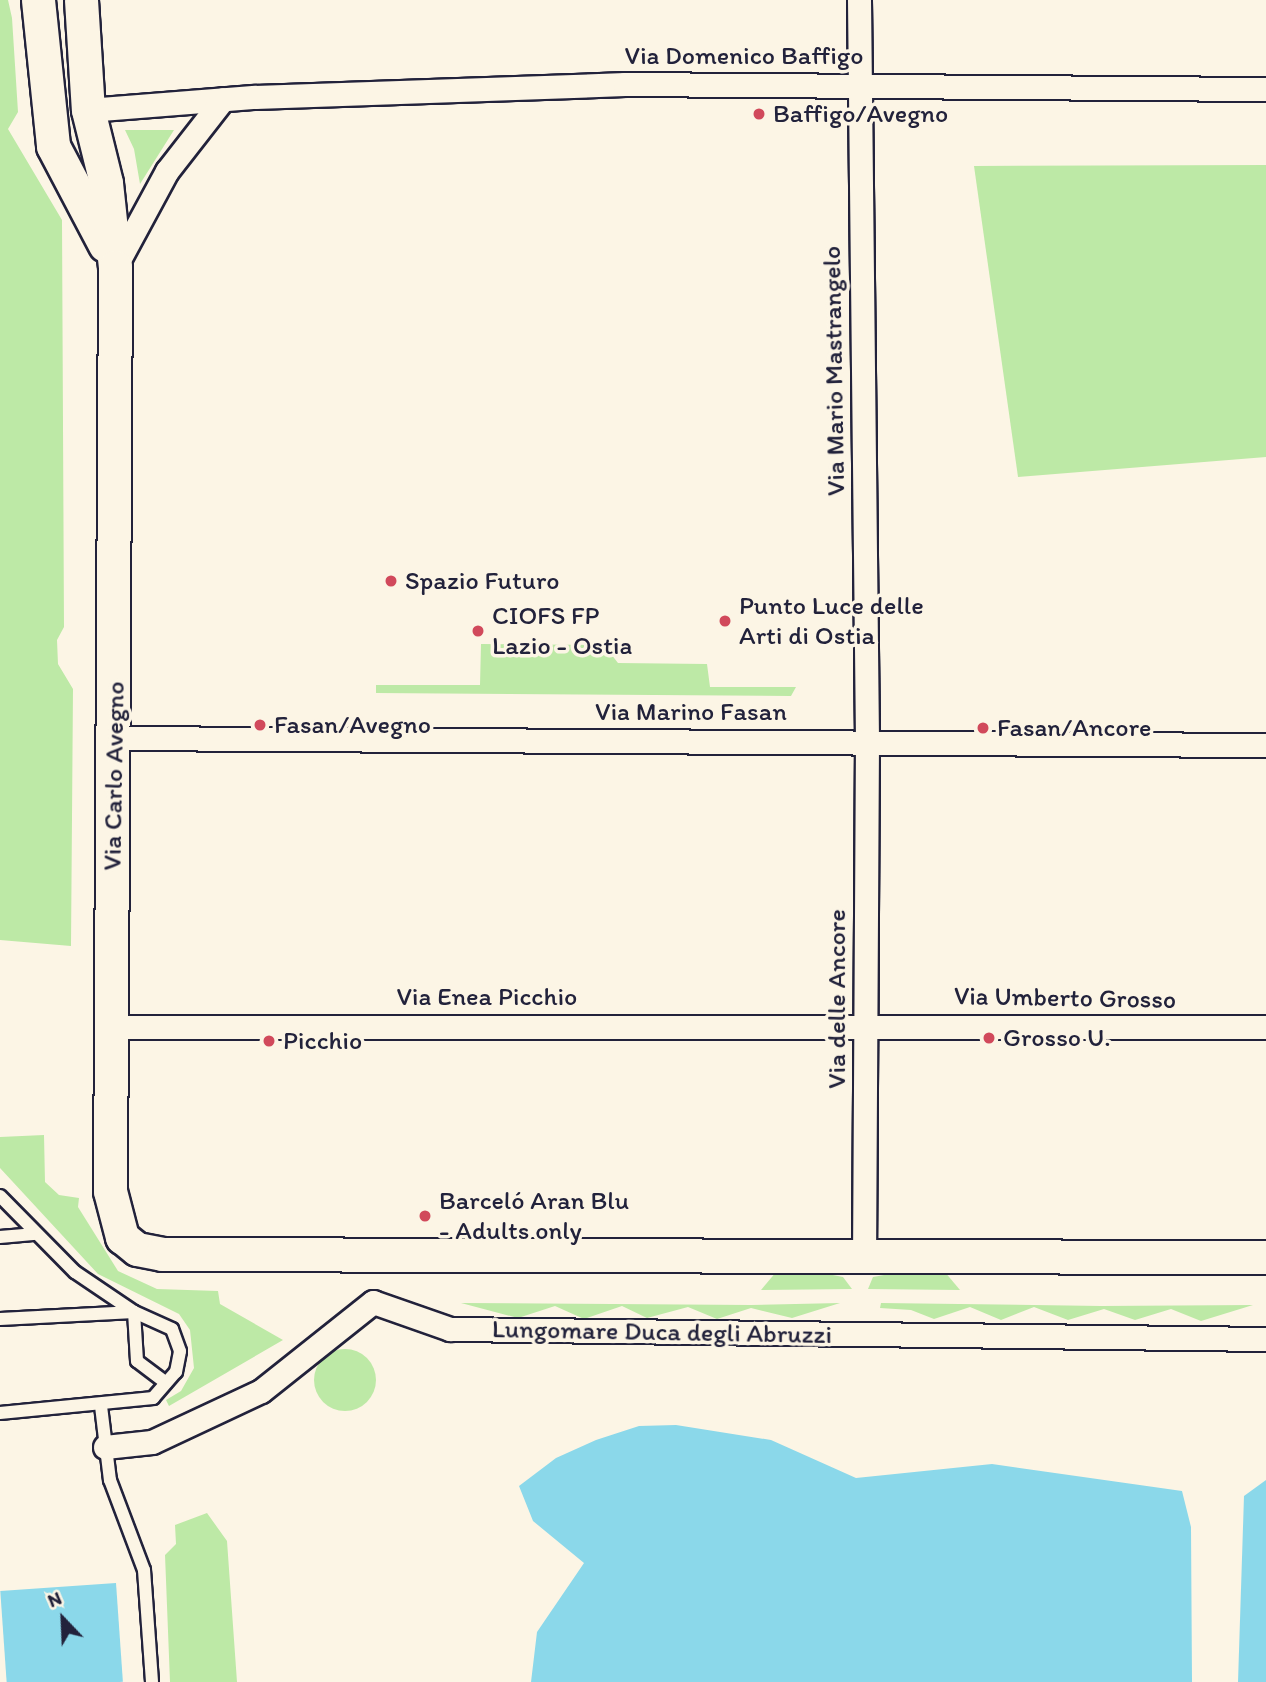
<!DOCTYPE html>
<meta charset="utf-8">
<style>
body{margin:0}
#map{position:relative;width:1266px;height:1682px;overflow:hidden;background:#fcf5e5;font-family:Itim,sans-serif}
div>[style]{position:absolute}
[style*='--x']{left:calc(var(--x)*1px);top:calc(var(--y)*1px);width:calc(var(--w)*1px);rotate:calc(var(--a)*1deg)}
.green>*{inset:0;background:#bde9a6}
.round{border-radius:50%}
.water>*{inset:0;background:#8bd8ea;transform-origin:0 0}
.roads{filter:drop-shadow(2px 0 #22223b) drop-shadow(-2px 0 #22223b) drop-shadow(0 2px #22223b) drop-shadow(0 -2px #22223b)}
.lane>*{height:12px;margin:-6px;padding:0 6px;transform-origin:6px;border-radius:6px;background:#fcf5e5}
.street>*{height:23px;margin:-11.5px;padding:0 11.5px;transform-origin:11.5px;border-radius:11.5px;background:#fcf5e5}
.secondary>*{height:33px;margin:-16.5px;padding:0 16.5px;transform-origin:16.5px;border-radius:16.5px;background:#fcf5e5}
.dots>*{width:19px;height:19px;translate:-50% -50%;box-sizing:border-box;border:4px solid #fcf5e5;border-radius:50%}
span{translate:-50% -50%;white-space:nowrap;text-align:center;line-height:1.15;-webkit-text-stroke:7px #fcf5e5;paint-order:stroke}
.street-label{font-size:26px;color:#22223b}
.poi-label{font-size:26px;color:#22223b}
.left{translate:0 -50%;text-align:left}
.north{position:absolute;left:28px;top:1584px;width:70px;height:70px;-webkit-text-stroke:5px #fcf5e5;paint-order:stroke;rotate:337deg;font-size:19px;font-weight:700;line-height:28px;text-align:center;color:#22223b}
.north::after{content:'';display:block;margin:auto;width:24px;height:32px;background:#22223b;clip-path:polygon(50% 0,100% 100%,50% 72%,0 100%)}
</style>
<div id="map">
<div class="green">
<div style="clip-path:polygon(0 0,8px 0,12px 18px,18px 112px,8px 129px,62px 220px,64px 627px,57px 640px,58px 664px,73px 689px,71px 946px,0 940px)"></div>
<div style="clip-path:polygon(125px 130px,174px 130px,140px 184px,134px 149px)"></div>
<div style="clip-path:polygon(1266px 165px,1266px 457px,1018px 477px,974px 166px)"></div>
<div style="clip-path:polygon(481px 644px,604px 645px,618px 663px,707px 664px,710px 687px,796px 687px,791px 696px,376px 693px,376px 685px,480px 685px)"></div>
<div style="clip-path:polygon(44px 1135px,45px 1182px,59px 1195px,79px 1198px,78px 1207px,118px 1271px,157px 1289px,218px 1291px,220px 1304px,283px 1340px,169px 1406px,166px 1400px,181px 1391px,194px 1368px,190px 1330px,179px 1314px,98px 1274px,0 1168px,0 1137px)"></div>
<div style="clip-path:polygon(782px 1265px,843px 1277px,852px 1289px,761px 1290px)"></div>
<div style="clip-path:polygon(939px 1265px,960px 1290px,868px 1289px,873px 1277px)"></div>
<div style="clip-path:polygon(461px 1303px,751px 1305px,840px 1303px,792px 1318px,751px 1308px,717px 1319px,688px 1307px,647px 1318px,622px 1306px,584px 1319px,555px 1306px,518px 1318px)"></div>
<div style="clip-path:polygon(881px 1303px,1101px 1306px,1253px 1305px,1201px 1321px,1171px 1309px,1135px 1320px,1104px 1309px,1068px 1320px,1034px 1307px,1001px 1320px,970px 1307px,934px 1319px,911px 1310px,880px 1308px)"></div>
<div class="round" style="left:314px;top:1349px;width:62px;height:62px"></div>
<div style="clip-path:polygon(207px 1513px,227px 1541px,237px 1682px,170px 1682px,165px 1555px,176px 1544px,175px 1525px)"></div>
</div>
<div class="water">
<div style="clip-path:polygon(676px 1425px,771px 1440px,856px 1478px,992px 1464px,1182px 1491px,1191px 1527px,1192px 1682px,531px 1682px,537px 1632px,584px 1563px,533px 1521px,519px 1486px,556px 1458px,596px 1440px,639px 1426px)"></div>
<div style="clip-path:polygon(1266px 1480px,1266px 1682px,1238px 1682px,1244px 1496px)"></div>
<div style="left:116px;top:1583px;width:99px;height:116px;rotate:86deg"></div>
</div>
<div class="roads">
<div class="lane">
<div style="--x:0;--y:1196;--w:107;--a:45.4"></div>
<div style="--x:75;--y:1272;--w:71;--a:34.1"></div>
<div style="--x:134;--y:1312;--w:134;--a:177"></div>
<div style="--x:0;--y:1237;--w:36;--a:-5"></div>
<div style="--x:101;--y:1406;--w:75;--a:83.1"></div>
<div style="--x:110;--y:1480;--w:96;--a:69.3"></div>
<div style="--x:144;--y:1570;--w:112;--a:85.9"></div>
<div style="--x:0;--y:1413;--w:154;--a:-5.6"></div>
<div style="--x:153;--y:1398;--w:35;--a:-49"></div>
<div style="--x:176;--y:1372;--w:21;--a:-79"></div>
<div style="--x:180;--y:1351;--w:23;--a:-110"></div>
<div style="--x:172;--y:1329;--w:42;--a:-155.9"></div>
<div style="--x:134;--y:1312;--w:49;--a:86.5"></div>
<div style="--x:137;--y:1361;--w:36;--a:37"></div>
</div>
<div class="street">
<div style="--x:859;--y:0;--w:741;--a:89.38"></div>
<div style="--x:867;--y:741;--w:516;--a:90.33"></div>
<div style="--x:88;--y:110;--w:168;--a:-4.5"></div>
<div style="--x:255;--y:97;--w:370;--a:-2"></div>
<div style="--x:625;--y:84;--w:641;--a:0.45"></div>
<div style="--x:115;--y:267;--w:109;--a:-61.6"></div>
<div style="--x:167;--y:171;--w:91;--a:-52.1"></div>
<div style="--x:115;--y:738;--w:1151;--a:0.35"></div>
<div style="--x:110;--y:1027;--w:1156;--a:0"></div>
<div style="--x:105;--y:1447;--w:47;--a:-6.1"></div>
<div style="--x:152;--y:1442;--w:120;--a:-25.1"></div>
<div style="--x:261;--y:1391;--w:143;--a:-38.5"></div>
<div style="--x:373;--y:1302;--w:82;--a:19.3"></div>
<div style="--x:450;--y:1329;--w:816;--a:0.7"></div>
</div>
<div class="secondary">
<div style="--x:38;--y:0;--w:147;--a:84.1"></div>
<div style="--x:53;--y:146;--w:112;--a:62.3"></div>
<div style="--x:81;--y:0;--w:110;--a:86.4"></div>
<div style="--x:88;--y:110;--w:75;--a:76.1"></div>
<div style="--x:106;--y:183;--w:84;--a:83.9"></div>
<div style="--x:115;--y:267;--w:924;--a:90.31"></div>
<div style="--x:110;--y:1191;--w:48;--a:75.4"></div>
<div style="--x:122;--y:1237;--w:19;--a:39"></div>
<div style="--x:137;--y:1249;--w:25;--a:11"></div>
<div style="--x:162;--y:1254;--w:1104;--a:0.16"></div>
</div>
</div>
<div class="dots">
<div style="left:759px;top:114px;background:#d1495b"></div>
<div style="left:391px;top:581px;background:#d1495b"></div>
<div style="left:725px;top:621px;background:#d1495b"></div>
<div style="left:478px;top:631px;background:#d1495b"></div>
<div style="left:260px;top:725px;background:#d1495b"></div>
<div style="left:983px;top:728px;background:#d1495b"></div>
<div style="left:989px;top:1038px;background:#d1495b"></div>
<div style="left:269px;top:1041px;background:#d1495b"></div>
<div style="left:425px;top:1216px;background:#d1495b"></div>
</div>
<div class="street-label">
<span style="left:744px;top:56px">Via Domenico Baffigo</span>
<span style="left:834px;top:371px;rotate:-91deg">Via Mario Mastrangelo</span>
<span style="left:691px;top:712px">Via Marino Fasan</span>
<span style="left:114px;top:776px;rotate:-89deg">Via Carlo Avegno</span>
<span style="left:487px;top:997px">Via Enea Picchio</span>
<span style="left:1065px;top:998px;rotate:1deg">Via Umberto Grosso</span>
<span style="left:837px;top:999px;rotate:-90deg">Via delle Ancore</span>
<span style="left:662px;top:1332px;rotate:1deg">Lungomare Duca degli Abruzzi</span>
</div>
<div class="poi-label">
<span class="left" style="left:773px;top:114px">Baffigo/Avegno</span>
<span class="left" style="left:405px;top:581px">Spazio Futuro</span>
<span class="left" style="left:739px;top:621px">Punto Luce delle<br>Arti di Ostia</span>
<span class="left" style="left:492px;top:631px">CIOFS FP<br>Lazio - Ostia</span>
<span class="left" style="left:274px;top:725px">Fasan/Avegno</span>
<span class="left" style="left:997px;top:728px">Fasan/Ancore</span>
<span class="left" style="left:1003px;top:1038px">Grosso U.</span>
<span class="left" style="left:283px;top:1041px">Picchio</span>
<span class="left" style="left:439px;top:1216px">Barceló Aran Blu<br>- Adults only</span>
</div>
<div class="north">N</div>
</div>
